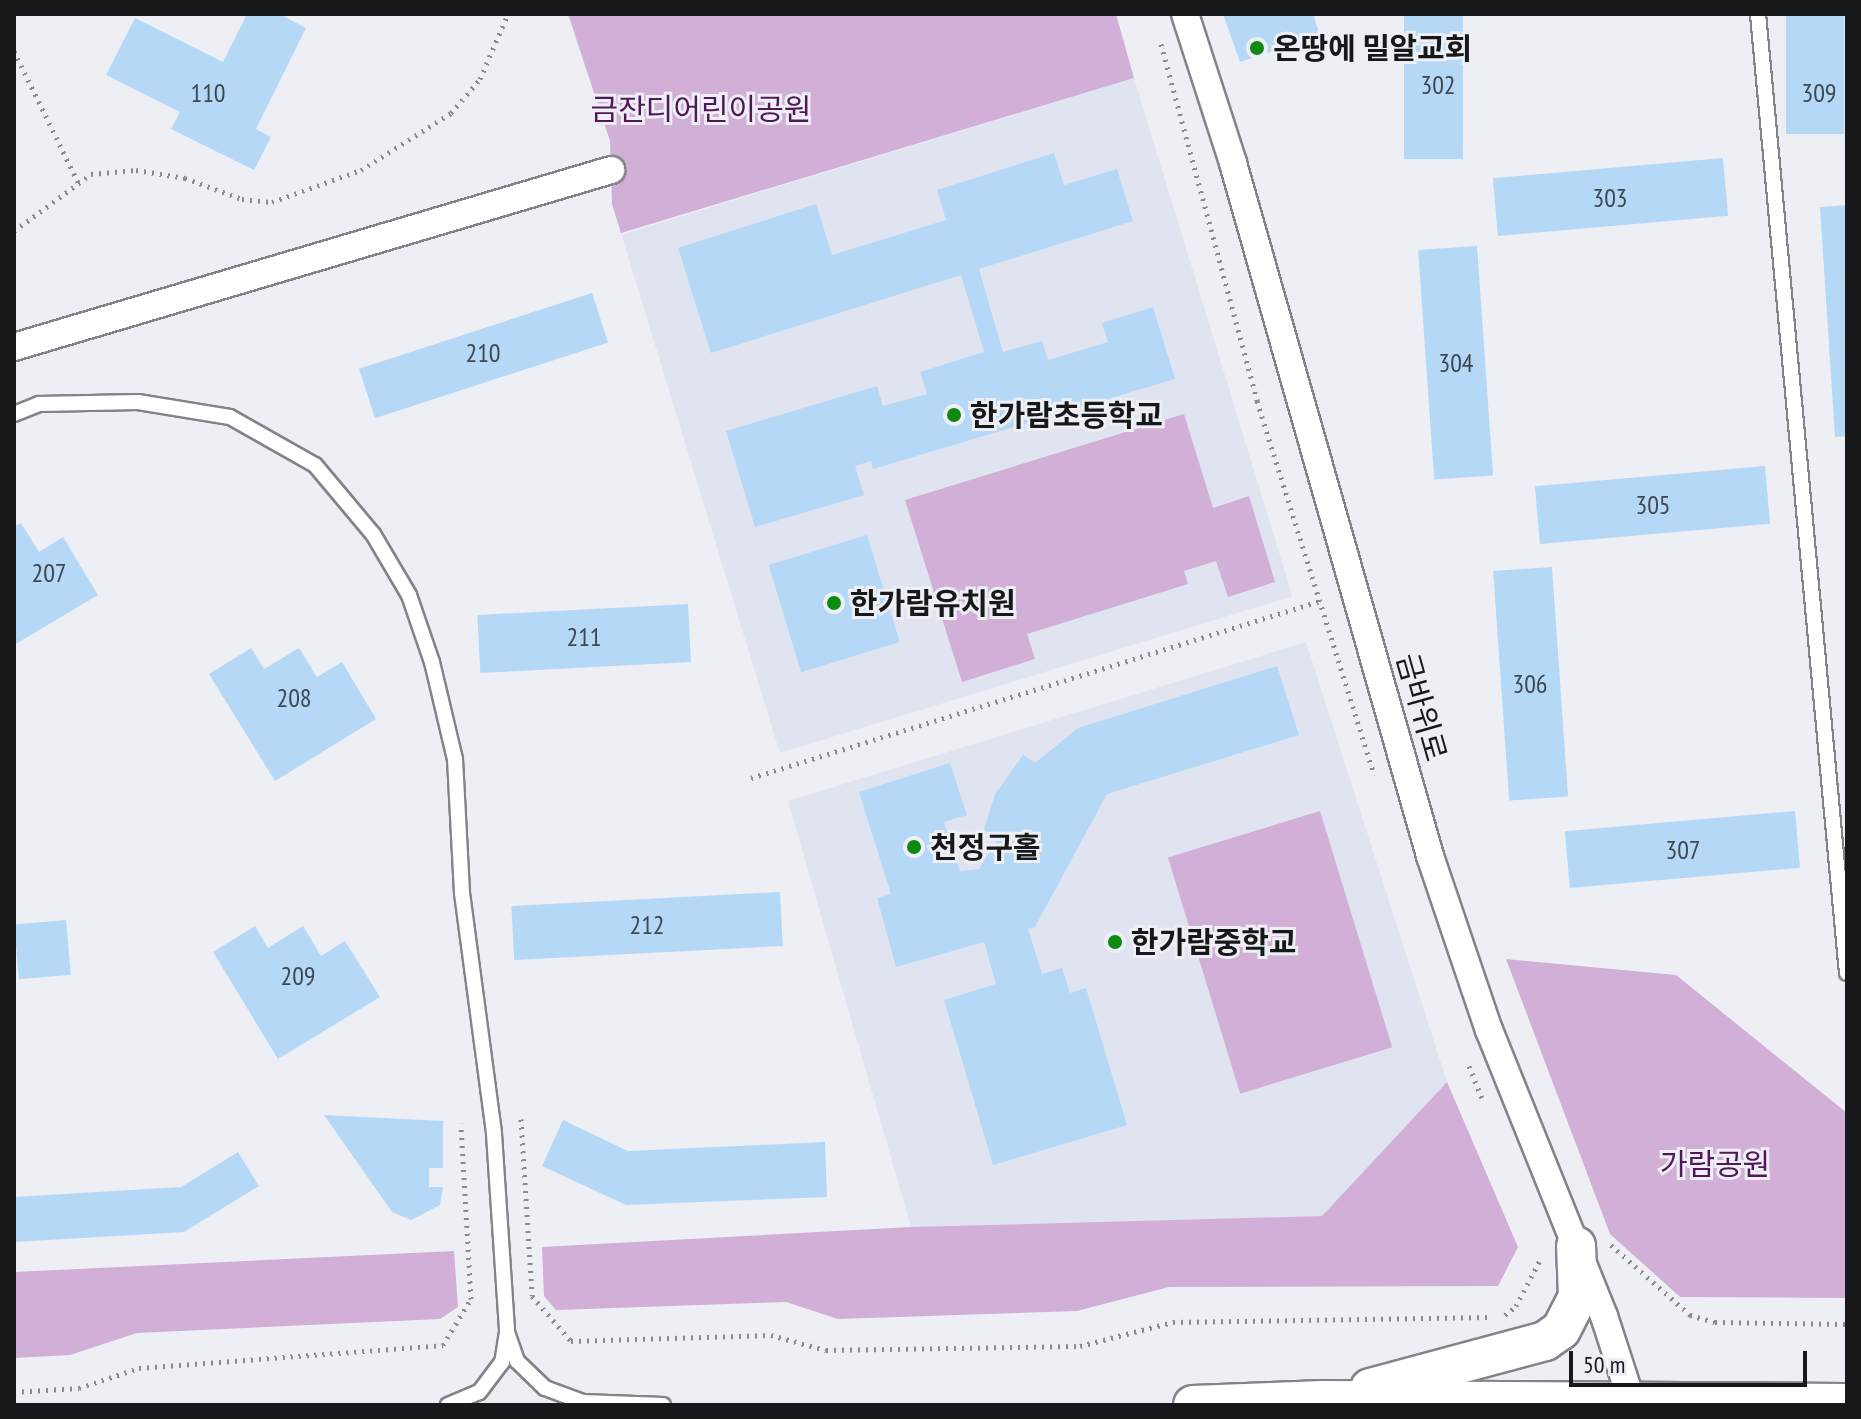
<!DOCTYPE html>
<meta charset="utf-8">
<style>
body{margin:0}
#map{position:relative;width:1861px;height:1419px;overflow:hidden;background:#edeff5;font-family:"PT Sans Narrow","Noto Sans KR",sans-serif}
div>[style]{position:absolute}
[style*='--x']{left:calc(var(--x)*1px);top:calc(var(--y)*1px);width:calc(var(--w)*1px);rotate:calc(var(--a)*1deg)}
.built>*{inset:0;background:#e0e4f1;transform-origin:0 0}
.green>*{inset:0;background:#d1afd6;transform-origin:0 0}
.building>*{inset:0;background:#b5d8f6;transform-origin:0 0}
.path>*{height:5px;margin-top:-2.5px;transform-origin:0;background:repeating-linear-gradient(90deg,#8a8b90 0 2px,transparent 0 8px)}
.roads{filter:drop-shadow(2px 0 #828489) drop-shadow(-2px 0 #828489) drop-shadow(0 2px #828489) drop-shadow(0 -2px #828489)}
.lane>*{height:14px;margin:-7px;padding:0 7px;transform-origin:7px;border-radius:7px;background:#fff}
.street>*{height:26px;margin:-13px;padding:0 13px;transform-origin:13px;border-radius:13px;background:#fff}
.secondary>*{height:38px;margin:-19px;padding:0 19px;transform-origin:19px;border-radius:19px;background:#fff}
.dots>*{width:22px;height:22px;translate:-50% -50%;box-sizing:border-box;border:4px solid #edeff5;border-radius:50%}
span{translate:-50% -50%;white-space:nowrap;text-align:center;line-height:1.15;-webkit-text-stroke:6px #edeff5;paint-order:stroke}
.number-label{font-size:26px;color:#3e4851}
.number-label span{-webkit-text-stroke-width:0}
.poi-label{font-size:30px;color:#17181a;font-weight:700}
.left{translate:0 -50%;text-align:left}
.park-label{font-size:30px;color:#511759}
.street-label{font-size:30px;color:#17181a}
.frame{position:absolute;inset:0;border:16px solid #17181a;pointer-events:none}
.scale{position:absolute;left:1569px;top:1351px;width:238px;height:36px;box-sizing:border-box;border:4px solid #17181a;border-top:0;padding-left:10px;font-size:24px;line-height:28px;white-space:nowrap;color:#17181a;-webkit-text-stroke:6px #edeff5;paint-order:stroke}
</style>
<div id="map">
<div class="built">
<div style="left:1134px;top:78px;width:542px;height:536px;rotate:73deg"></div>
<div style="clip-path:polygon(1306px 642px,1447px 1082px,1322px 1216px,911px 1227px,788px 801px)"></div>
</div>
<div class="green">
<div style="clip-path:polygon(568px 14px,1116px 14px,1134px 78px,621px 233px,612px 204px,610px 141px)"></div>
<div style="clip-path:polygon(1184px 414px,1213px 508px,1249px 496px,1275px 582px,1228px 597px,1216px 561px,1184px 571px,1188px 584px,1027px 634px,1035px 659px,962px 682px,905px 500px)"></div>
<div style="left:1320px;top:811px;width:247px;height:159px;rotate:73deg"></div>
<div style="clip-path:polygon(1506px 959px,1676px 975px,1847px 1113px,1847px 1298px,1680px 1297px,1610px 1234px)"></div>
<div style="clip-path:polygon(1447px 1082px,1518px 1247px,1498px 1286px,1169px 1287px,1077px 1311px,838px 1319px,786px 1302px,556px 1310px,544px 1296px,542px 1247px,911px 1227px,1322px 1216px)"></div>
<div style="clip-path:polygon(454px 1251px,458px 1307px,440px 1319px,137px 1333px,70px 1355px,14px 1358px,14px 1272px)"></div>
</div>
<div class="building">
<div style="clip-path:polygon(247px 14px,279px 14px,306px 28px,256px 129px,271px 137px,254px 170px,171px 129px,180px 112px,106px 75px,135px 18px,223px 62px)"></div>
<div style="clip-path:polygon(1223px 14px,1313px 14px,1320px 35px,1240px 62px)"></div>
<div style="left:1404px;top:14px;width:59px;height:145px"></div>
<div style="left:1786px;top:14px;width:58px;height:120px"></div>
<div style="clip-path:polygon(1054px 153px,1064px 185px,1117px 169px,1133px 221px,979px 269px,1003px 352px,1042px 341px,1048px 360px,1108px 342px,1102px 323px,1153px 307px,1175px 379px,873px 469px,871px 461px,855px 466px,864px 495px,755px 527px,726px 431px,877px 386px,883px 406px,927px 394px,920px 372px,984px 352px,961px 275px,711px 353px,678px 248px,816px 204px,832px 255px,946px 220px,937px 190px)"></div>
<div style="left:1723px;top:158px;width:58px;height:231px;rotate:85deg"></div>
<div style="clip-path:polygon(1847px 205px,1847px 436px,1835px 437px,1820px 207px)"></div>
<div style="left:1477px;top:246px;width:230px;height:59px;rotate:86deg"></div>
<div style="left:592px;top:293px;width:52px;height:245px;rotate:72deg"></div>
<div style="left:1765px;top:466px;width:58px;height:231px;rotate:85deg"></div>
<div style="clip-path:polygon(21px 523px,39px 552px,63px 537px,98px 595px,14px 645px,14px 527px)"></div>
<div style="left:867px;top:535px;width:112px;height:103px;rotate:73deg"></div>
<div style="left:1552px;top:567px;width:230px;height:59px;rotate:86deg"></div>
<div style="left:688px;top:604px;width:58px;height:211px;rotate:87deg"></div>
<div style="clip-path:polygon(251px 648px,264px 669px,299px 648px,317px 677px,342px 662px,376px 719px,275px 781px,209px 674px)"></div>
<div style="clip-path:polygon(1277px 666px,1299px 735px,1107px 794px,1035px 927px,1028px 929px,1042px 974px,1062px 968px,1070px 993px,1086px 988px,1127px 1125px,993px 1165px,944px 1000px,996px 984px,984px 942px,896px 967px,877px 898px,891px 894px,859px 792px,950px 763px,967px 815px,944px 822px,960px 871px,979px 869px,999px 837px,983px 833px,995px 794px,1023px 755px,1035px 763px,1078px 728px)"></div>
<div style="left:1795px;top:811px;width:57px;height:231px;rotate:85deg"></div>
<div style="left:780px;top:892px;width:54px;height:269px;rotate:87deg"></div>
<div style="left:66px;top:920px;width:55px;height:52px;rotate:85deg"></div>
<div style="clip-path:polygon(255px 926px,268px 948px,303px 926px,321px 956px,345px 941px,380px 997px,278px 1059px,213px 952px)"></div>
<div style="clip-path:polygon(324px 1115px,443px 1121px,443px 1168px,429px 1168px,429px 1187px,443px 1187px,440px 1205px,411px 1220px,392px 1212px)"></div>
<div style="clip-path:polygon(563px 1120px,628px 1151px,825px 1142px,827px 1197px,626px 1205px,542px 1166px)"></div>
<div style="clip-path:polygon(238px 1152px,259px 1186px,184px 1232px,14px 1242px,14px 1197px,181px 1187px)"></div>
</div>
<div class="path">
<div style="--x:1161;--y:44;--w:370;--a:74.9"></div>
<div style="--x:1257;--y:401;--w:392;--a:72.6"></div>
<div style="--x:14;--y:51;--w:146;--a:64"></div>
<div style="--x:14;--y:231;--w:96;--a:-36.5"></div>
<div style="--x:91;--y:174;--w:45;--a:-5.1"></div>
<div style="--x:136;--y:170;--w:50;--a:9.3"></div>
<div style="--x:185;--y:178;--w:61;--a:20.2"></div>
<div style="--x:242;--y:199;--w:30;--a:6"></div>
<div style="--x:272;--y:202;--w:95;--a:-19.8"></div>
<div style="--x:361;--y:170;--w:107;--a:-32.3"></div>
<div style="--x:451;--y:113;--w:45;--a:-49.5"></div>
<div style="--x:480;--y:79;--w:71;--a:-66.7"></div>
<div style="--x:751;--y:778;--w:596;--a:-17.28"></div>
<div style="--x:1469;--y:1066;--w:35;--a:68"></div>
<div style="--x:521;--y:1119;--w:177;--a:86.4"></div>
<div style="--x:532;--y:1296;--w:60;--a:49.1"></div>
<div style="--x:571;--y:1341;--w:200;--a:-1.7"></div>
<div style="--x:771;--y:1335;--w:57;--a:15.3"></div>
<div style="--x:826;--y:1350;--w:254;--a:-0.9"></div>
<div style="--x:1080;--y:1346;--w:96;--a:-14.5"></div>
<div style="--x:1173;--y:1322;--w:318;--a:-0.9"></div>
<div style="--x:1611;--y:1245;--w:106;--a:41.5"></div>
<div style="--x:1690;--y:1315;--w:26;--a:16"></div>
<div style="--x:1715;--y:1322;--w:132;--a:0.9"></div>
<div style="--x:1505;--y:1315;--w:14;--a:-39"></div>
<div style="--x:1516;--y:1306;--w:52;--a:-62.4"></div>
<div style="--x:14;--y:1392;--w:65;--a:-3.5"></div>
<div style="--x:79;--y:1388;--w:63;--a:-18.4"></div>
<div style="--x:139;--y:1368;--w:305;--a:-4.3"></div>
<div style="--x:443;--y:1345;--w:54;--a:-58.7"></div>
<div style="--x:471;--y:1299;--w:176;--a:-93.3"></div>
</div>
<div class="roads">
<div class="lane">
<div style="--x:1758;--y:14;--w:963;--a:84.7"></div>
<div style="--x:14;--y:414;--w:27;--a:-22"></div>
<div style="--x:39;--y:404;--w:99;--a:-1.2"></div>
<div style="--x:138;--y:402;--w:93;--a:9.3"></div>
<div style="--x:230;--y:417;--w:98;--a:29.5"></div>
<div style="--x:315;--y:465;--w:90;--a:50"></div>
<div style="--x:373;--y:534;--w:71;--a:59.5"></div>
<div style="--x:409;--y:595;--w:71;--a:71.1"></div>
<div style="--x:432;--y:662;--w:100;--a:76.7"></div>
<div style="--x:455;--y:759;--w:134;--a:87"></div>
<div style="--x:462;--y:893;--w:243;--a:82.4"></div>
<div style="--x:494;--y:1134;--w:198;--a:86.2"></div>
<div style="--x:507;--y:1332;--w:30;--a:99"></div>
<div style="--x:502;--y:1362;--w:38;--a:127"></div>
<div style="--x:479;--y:1392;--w:34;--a:157"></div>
<div style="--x:507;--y:1332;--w:31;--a:71"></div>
<div style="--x:517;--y:1361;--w:39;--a:44"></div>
<div style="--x:545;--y:1388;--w:40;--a:20.2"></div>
<div style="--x:583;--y:1402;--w:80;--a:2.1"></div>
</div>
<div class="street">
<div style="--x:1185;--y:14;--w:157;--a:72.1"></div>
<div style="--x:1233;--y:163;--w:720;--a:74.13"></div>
<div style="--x:1430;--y:856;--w:184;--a:71.3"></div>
<div style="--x:1489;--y:1030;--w:308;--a:68.1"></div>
<div style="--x:1604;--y:1316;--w:94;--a:72"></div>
<div style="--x:14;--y:347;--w:623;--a:-16.51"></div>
</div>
<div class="secondary">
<div style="--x:1370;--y:1388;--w:181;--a:-15"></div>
<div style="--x:1545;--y:1341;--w:19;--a:-35"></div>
<div style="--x:1561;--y:1330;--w:37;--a:-63"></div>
<div style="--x:1578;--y:1297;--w:51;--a:-92.2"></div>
<div style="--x:1193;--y:1405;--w:130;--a:-2.2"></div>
<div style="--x:1323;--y:1400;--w:524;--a:0.33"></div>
</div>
</div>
<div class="dots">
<div style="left:1257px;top:48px;background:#0d8a12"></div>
<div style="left:954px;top:415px;background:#0d8a12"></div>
<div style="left:834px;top:603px;background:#0d8a12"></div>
<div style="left:914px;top:847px;background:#0d8a12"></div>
<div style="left:1115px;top:942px;background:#0d8a12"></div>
</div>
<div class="number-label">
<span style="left:1438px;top:85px">302</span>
<span style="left:208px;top:93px">110</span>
<span style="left:1819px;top:93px">309</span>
<span style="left:1610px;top:198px">303</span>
<span style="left:483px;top:353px">210</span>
<span style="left:1456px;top:363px">304</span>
<span style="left:1653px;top:505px">305</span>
<span style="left:49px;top:573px">207</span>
<span style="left:584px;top:637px">211</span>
<span style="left:1530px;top:684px">306</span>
<span style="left:294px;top:698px">208</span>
<span style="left:1683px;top:850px">307</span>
<span style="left:647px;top:925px">212</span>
<span style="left:298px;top:976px">209</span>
</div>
<div class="poi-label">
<span class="left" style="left:1273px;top:48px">온땅에 밀알교회</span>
<span class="left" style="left:970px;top:415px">한가람초등학교</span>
<span class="left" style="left:850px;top:603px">한가람유치원</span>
<span class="left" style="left:930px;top:847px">천정구홀</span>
<span class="left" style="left:1131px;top:942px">한가람중학교</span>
</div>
<div class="park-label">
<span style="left:701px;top:109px">금잔디어린이공원</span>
<span style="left:1715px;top:1164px">가람공원</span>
</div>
<div class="street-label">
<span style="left:1422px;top:707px;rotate:74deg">금바위로</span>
</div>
<div class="frame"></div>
<div class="scale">50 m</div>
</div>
